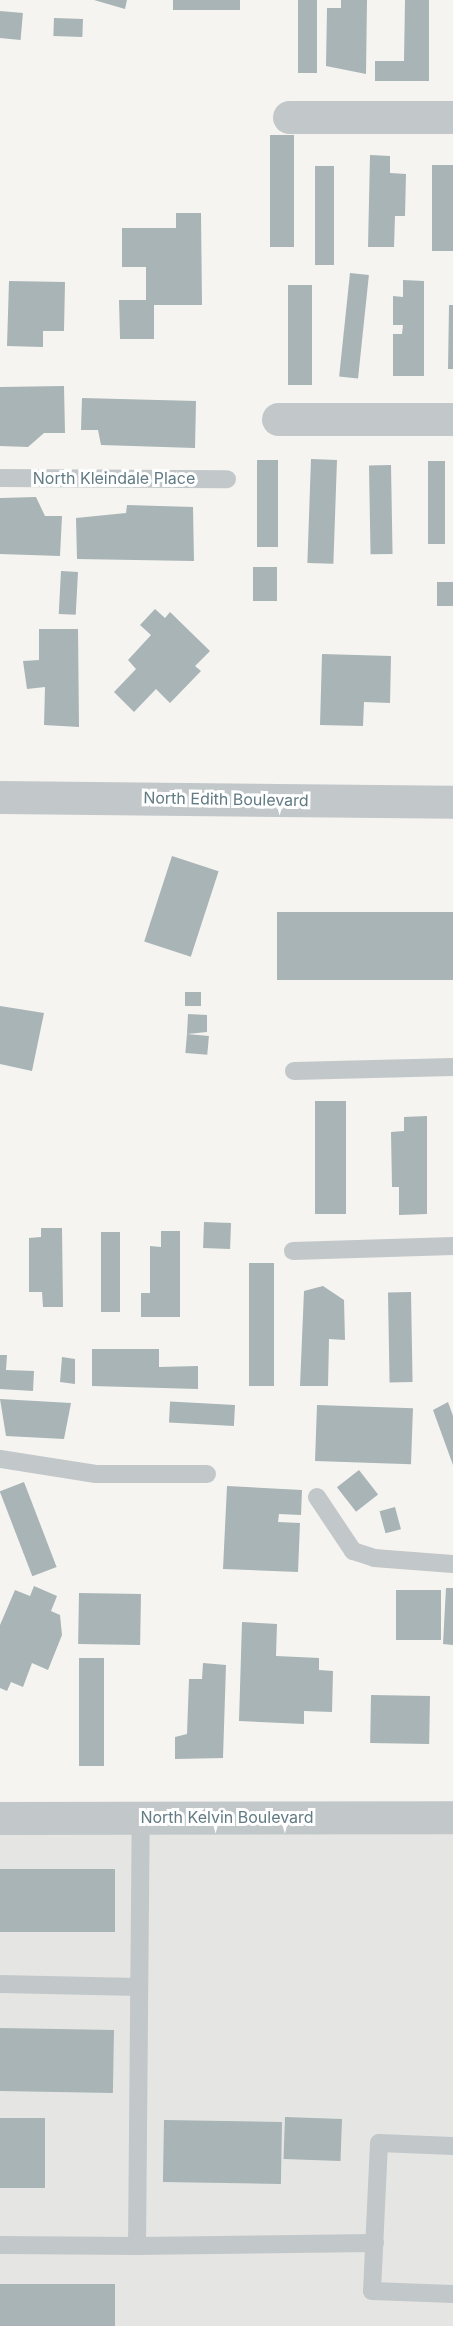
<!DOCTYPE html>
<style>
body{margin:0}
#map{position:relative;width:453px;height:2326px;overflow:hidden;background:#f5f4f0;font-family:Inter,sans-serif}
div>[style]{position:absolute}
[style*='--x']{left:calc(var(--x)*1px);top:calc(var(--y)*1px);width:calc(var(--w)*1px);rotate:calc(var(--a)*1deg)}
.built>*{inset:0;background:#e5e6e4;transform-origin:0 0}
.building>*{inset:0;background:#a8b4b6;transform-origin:0 0}
.service>*{height:18px;margin:-9px;padding:0 9px;transform-origin:9px;border-radius:9px;background:#c2c7c9}
.minor>*{height:33px;margin:-16.5px;padding:0 16.5px;transform-origin:16.5px;border-radius:16.5px;background:#c2c7c9}
span{translate:-50% -50%;white-space:nowrap;text-align:center;line-height:1.15;-webkit-text-stroke:6px #fff;paint-order:stroke}
.street-label{font-size:16px;color:#617a84}
</style>
<div id="map">
<div class="built">
<div style="left:453px;top:1829px;width:497px;height:453px;rotate:90deg"></div>
</div>
<div class="building">
<div style="clip-path:polygon(94px 0,127px 0,125px 9px)"></div>
<div style="left:173px;top:0;width:67px;height:10px"></div>
<div style="left:298px;top:0;width:19px;height:73px"></div>
<div style="clip-path:polygon(341px 0,367px 0,366px 74px,326px 66px,327px 8px,341px 8px)"></div>
<div style="clip-path:polygon(405px 0,429px 0,429px 81px,375px 81px,375px 61px,404px 61px)"></div>
<div style="left:0;top:11px;width:23px;height:27px;rotate:5deg"></div>
<div style="left:54px;top:18px;width:29px;height:18px;rotate:2deg"></div>
<div style="left:270px;top:135px;width:24px;height:112px"></div>
<div style="clip-path:polygon(370px 155px,390px 156px,390px 173px,406px 174px,405px 216px,395px 216px,394px 247px,368px 247px)"></div>
<div style="left:432px;top:165px;width:21px;height:86px"></div>
<div style="left:315px;top:166px;width:19px;height:99px"></div>
<div style="clip-path:polygon(176px 213px,201px 213px,202px 305px,154px 305px,154px 339px,120px 339px,119px 300px,146px 300px,146px 267px,122px 267px,122px 228px,176px 228px)"></div>
<div style="left:350px;top:273px;width:19px;height:104px;rotate:6deg"></div>
<div style="clip-path:polygon(403px 280px,424px 281px,424px 376px,393px 376px,393px 334px,402px 334px,403px 325px,393px 325px,393px 296px,403px 297px)"></div>
<div style="clip-path:polygon(9px 281px,65px 282px,64px 331px,43px 331px,43px 347px,7px 346px)"></div>
<div style="left:288px;top:285px;width:24px;height:100px"></div>
<div style="clip-path:polygon(449px 305px,453px 305px,453px 369px,448px 369px)"></div>
<div style="clip-path:polygon(64px 386px,65px 433px,44px 433px,28px 447px,0 446px,0 387px)"></div>
<div style="clip-path:polygon(82px 398px,196px 401px,195px 448px,101px 445px,98px 430px,81px 430px)"></div>
<div style="left:311px;top:459px;width:26px;height:104px;rotate:2deg"></div>
<div style="left:257px;top:460px;width:21px;height:87px"></div>
<div style="left:428px;top:461px;width:17px;height:83px"></div>
<div style="left:391px;top:465px;width:89px;height:22px;rotate:89deg"></div>
<div style="clip-path:polygon(36px 497px,45px 516px,62px 516px,60px 556px,0 554px,0 498px)"></div>
<div style="clip-path:polygon(127px 505px,193px 507px,194px 561px,77px 559px,76px 518px,126px 513px)"></div>
<div style="left:277px;top:567px;width:34px;height:24px;rotate:90deg"></div>
<div style="left:61px;top:571px;width:17px;height:43px;rotate:3deg"></div>
<div style="left:453px;top:582px;width:24px;height:16px;rotate:90deg"></div>
<div style="clip-path:polygon(155px 609px,165px 618px,170px 612px,210px 651px,195px 666px,201px 671px,170px 703px,156px 689px,134px 712px,114px 692px,136px 669px,128px 660px,151px 635px,140px 625px)"></div>
<div style="clip-path:polygon(39px 629px,78px 629px,79px 727px,44px 725px,45px 687px,27px 689px,23px 661px,39px 660px)"></div>
<div style="clip-path:polygon(322px 654px,391px 656px,390px 703px,364px 702px,363px 726px,320px 725px)"></div>
<div style="left:172px;top:856px;width:49px;height:90px;rotate:18deg"></div>
<div style="left:277px;top:912px;width:176px;height:68px"></div>
<div style="left:185px;top:992px;width:16px;height:14px"></div>
<div style="clip-path:polygon(0 1006px,44px 1013px,32px 1071px,0 1064px)"></div>
<div style="clip-path:polygon(188px 1014px,207px 1015px,207px 1032px,187px 1034px)"></div>
<div style="left:187px;top:1034px;width:22px;height:19px;rotate:5deg"></div>
<div style="left:315px;top:1101px;width:31px;height:113px"></div>
<div style="clip-path:polygon(427px 1116px,427px 1214px,399px 1215px,399px 1187px,392px 1187px,391px 1132px,404px 1131px,404px 1117px)"></div>
<div style="left:204px;top:1222px;width:27px;height:26px;rotate:2deg"></div>
<div style="clip-path:polygon(41px 1228px,62px 1228px,63px 1307px,43px 1307px,42px 1292px,29px 1292px,29px 1238px,41px 1237px)"></div>
<div style="clip-path:polygon(161px 1231px,180px 1231px,180px 1317px,141px 1317px,141px 1293px,150px 1293px,150px 1246px,161px 1247px)"></div>
<div style="left:101px;top:1232px;width:19px;height:80px"></div>
<div style="left:274px;top:1263px;width:123px;height:25px;rotate:90deg"></div>
<div style="clip-path:polygon(323px 1286px,344px 1300px,345px 1340px,329px 1339px,328px 1386px,300px 1386px,304px 1291px)"></div>
<div style="left:411px;top:1292px;width:90px;height:23px;rotate:89deg"></div>
<div style="clip-path:polygon(92px 1349px,159px 1349px,159px 1367px,198px 1366px,198px 1389px,92px 1386px)"></div>
<div style="clip-path:polygon(0 1355px,7px 1355px,6px 1370px,34px 1371px,33px 1391px,0 1389px)"></div>
<div style="clip-path:polygon(62px 1357px,75px 1359px,75px 1384px,60px 1382px)"></div>
<div style="clip-path:polygon(0 1399px,71px 1403px,64px 1439px,6px 1436px)"></div>
<div style="clip-path:polygon(448px 1402px,453px 1416px,453px 1465px,433px 1410px)"></div>
<div style="left:235px;top:1405px;width:21px;height:65px;rotate:93deg"></div>
<div style="left:317px;top:1405px;width:96px;height:56px;rotate:2deg"></div>
<div style="left:359px;top:1470px;width:31px;height:28px;rotate:52deg"></div>
<div style="left:24px;top:1482px;width:91px;height:26px;rotate:69deg"></div>
<div style="clip-path:polygon(227px 1486px,302px 1490px,301px 1515px,279px 1514px,278px 1522px,300px 1523px,298px 1572px,223px 1569px)"></div>
<div style="left:395px;top:1507px;width:23px;height:16px;rotate:75deg"></div>
<div style="clip-path:polygon(34px 1586px,57px 1596px,51px 1611px,60px 1615px,62px 1635px,48px 1670px,32px 1663px,23px 1687px,11px 1682px,7px 1691px,0 1688px,0 1625px,15px 1590px,30px 1596px)"></div>
<div style="clip-path:polygon(446px 1588px,453px 1588px,453px 1645px,443px 1644px)"></div>
<div style="left:396px;top:1590px;width:45px;height:50px"></div>
<div style="left:79px;top:1593px;width:62px;height:51px;rotate:1deg"></div>
<div style="clip-path:polygon(242px 1622px,277px 1624px,276px 1656px,319px 1658px,319px 1670px,333px 1671px,332px 1712px,304px 1711px,304px 1724px,239px 1721px)"></div>
<div style="left:79px;top:1658px;width:25px;height:108px"></div>
<div style="clip-path:polygon(203px 1663px,226px 1665px,223px 1758px,175px 1759px,175px 1737px,187px 1734px,189px 1679px,202px 1679px)"></div>
<div style="left:371px;top:1695px;width:59px;height:48px;rotate:1deg"></div>
<div style="left:0;top:1869px;width:115px;height:63px"></div>
<div style="left:0;top:2028px;width:114px;height:63px;rotate:1deg"></div>
<div style="left:285px;top:2117px;width:57px;height:42px;rotate:2deg"></div>
<div style="left:0;top:2118px;width:45px;height:70px"></div>
<div style="left:164px;top:2120px;width:118px;height:62px;rotate:1deg"></div>
<div style="left:0;top:2284px;width:115px;height:42px"></div>
</div>
<div class="service">
<div style="--x:0;--y:478;--w:227;--a:0.3"></div>
<div style="--x:294;--y:1071;--w:159;--a:-1.4"></div>
<div style="--x:293;--y:1251;--w:160;--a:-1.8"></div>
<div style="--x:0;--y:1459;--w:97;--a:8.9"></div>
<div style="--x:96;--y:1474;--w:111;--a:0"></div>
<div style="--x:317;--y:1497;--w:65;--a:56.3"></div>
<div style="--x:353;--y:1551;--w:22;--a:18"></div>
<div style="--x:374;--y:1558;--w:79;--a:4.3"></div>
<div style="--x:0;--y:1984;--w:139;--a:1.2"></div>
<div style="--x:453;--y:2146;--w:74;--a:-177.7"></div>
<div style="--x:379;--y:2143;--w:148;--a:92.7"></div>
<div style="--x:372;--y:2291;--w:81;--a:2.1"></div>
<div style="--x:0;--y:2245;--w:137;--a:0.4"></div>
<div style="--x:137;--y:2246;--w:428;--a:-89.5"></div>
<div style="--x:137;--y:2246;--w:238;--a:-0.7"></div>
</div>
<div class="minor">
<div style="--x:289;--y:117;--w:164;--a:0"></div>
<div style="--x:278;--y:419;--w:175;--a:0"></div>
<div style="--x:0;--y:797;--w:453;--a:0.6"></div>
<div style="--x:0;--y:1818;--w:453;--a:-0.1"></div>
</div>
<div class="street-label">
<span style="left:114px;top:478px">North Kleindale Place</span>
<span style="left:226px;top:799px;rotate:1deg">North Edith Boulevard</span>
<span style="left:227px;top:1817px">North Kelvin Boulevard</span>
</div>
</div>
